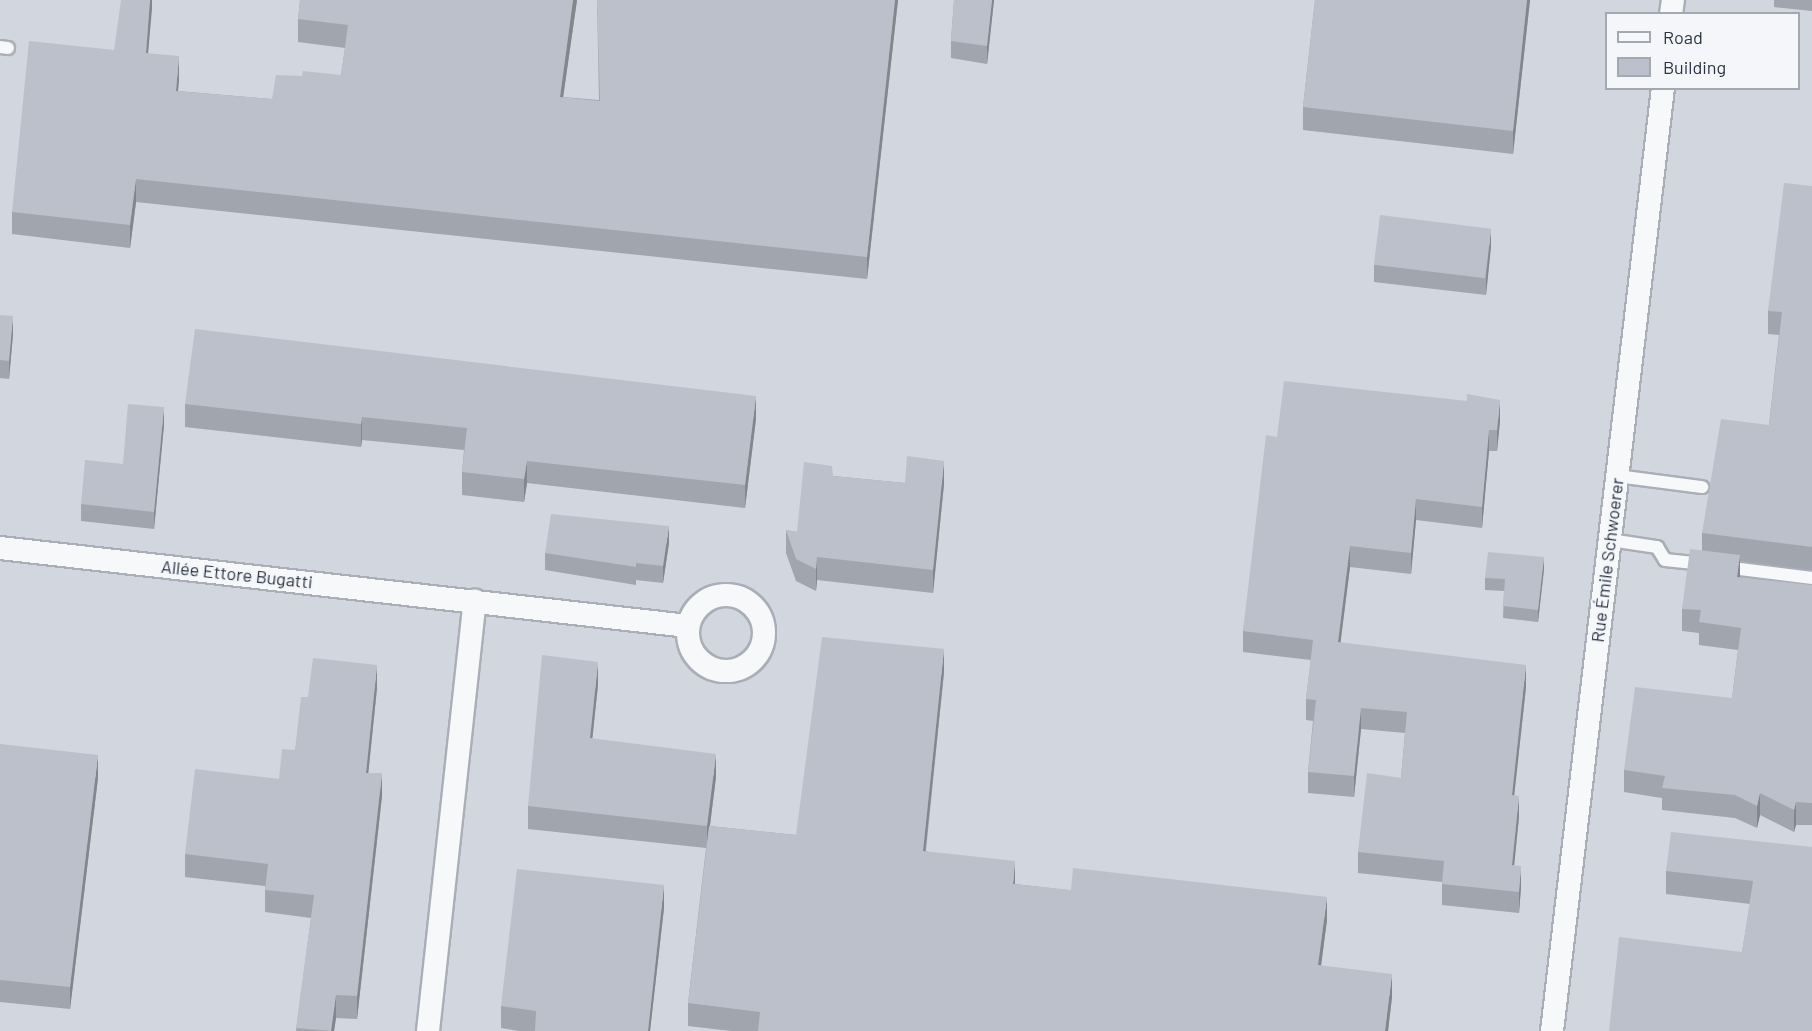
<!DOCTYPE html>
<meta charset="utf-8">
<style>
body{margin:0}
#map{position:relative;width:1812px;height:1031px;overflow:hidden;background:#e4e7ec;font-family:Barlow,sans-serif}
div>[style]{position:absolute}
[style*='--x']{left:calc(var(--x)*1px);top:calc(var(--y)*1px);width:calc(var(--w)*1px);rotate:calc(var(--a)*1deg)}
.built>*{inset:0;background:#d2d6de}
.roads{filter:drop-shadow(2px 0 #a9aeb7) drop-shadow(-2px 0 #a9aeb7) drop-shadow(0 2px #a9aeb7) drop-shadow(0 -2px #a9aeb7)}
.service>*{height:12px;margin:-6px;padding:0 6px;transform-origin:6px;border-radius:6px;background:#f7f8fa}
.minor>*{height:22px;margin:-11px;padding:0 11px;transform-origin:11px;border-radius:11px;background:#f7f8fa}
.minor>.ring{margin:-11px;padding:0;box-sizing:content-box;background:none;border:22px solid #f7f8fa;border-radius:50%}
.wall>*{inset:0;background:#a1a5ae}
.shaded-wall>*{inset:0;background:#83868d}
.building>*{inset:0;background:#bbc0ca;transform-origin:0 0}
span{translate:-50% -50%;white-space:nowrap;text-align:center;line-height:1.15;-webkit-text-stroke:4.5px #f4f6f9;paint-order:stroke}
.street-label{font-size:18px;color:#2b3445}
.legend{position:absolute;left:1605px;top:12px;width:195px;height:78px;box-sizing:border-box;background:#f4f6f9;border:2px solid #a4a8b1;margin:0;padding:8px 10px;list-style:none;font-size:18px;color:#2b3445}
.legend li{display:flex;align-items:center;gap:12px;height:30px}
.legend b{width:30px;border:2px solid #a4a8b1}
</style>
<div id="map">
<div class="built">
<div style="clip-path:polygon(evenodd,0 0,1812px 0,1812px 1031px,0 1031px,0 0,1606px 14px,1798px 14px,1798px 88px,1606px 88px,1606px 14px)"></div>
</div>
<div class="roads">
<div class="service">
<div style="--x:0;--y:47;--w:8;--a:7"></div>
<div style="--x:1617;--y:476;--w:86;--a:7.4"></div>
<div style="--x:1610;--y:540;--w:48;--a:8.5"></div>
<div style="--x:1657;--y:547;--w:15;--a:58"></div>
<div style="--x:1665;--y:560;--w:39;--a:6"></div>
<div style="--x:1724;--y:567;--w:89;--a:7.1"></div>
</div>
<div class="minor">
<div style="--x:1671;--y:14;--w:14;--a:-82"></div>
<div style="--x:0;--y:548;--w:692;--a:6.47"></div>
<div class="ring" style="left:688px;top:595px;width:54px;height:54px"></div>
<div style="--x:428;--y:1031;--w:433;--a:-83.8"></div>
<div style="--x:1552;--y:1031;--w:950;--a:-83.29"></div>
</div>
</div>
<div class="wall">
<div style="clip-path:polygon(152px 0,148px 53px,179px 79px,178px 91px,272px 99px,302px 76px,341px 75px,345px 48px,298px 42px,298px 19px,300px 0,577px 0,563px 97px,599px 100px,597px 0,898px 0,867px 279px,136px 202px,130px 248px,12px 234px,12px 212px,114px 50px)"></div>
<div style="clip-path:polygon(954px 0,994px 0,987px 64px,951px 58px,951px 41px)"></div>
<div style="clip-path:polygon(1315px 0,1530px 0,1513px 154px,1303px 130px,1303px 107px)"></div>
<div style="clip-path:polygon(1774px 0,1812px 0,1812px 11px,1774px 7px)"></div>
<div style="clip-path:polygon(1812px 186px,1812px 570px,1740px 561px,1740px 577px,1812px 585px,1812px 825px,1796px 825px,1794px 832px,1760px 815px,1757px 828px,1735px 818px,1662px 810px,1662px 798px,1624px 792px,1624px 770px,1732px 698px,1738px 650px,1699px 645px,1699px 633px,1682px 631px,1682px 609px,1702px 550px,1702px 533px,1769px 425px,1779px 335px,1768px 334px,1768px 311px)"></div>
<div style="clip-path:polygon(1491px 246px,1486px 295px,1374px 282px,1374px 265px)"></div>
<div style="clip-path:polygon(0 315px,13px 334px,9px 379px,0 378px)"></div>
<div style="clip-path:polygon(185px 404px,756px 419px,745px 508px,527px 483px,524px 502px,462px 495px,462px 472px,464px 450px,362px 440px,361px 447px,185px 427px)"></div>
<div style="clip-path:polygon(1500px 421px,1497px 451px,1489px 451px,1482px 528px,1416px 520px,1411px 574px,1350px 567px,1340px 643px,1526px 687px,1514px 795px,1519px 817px,1514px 866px,1521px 887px,1519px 913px,1442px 905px,1442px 882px,1358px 873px,1358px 852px,1401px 778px,1405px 733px,1361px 729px,1354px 797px,1308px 793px,1308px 772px,1313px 721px,1306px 720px,1306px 699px,1311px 660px,1243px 652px,1243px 631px,1277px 437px)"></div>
<div style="clip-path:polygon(164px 425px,154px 529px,81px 521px,81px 504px)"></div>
<div style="clip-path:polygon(833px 476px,905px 483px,944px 484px,933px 593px,817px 580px,816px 591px,796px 581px,786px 553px,786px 530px,797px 532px)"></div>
<div style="clip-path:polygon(669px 543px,663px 583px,636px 580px,636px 585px,545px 570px,545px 553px)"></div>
<div style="clip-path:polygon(1544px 569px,1538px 622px,1503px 618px,1504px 591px,1485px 590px,1485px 578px)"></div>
<div style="clip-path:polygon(944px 672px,926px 851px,1015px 884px,1327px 920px,1321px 966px,1392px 997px,1388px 1031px,731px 1031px,688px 1026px,688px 1003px,706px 848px,528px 829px,528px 806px,598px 685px,592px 739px,716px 777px,710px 826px,796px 835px)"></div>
<div style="clip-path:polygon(377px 688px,368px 773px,382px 796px,357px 1019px,336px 1018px,334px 1031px,296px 1031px,311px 918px,265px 912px,265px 886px,185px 877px,185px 854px,279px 779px,295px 750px,308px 697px)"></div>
<div style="clip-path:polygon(0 744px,98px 778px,70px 1009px,0 1002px)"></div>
<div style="clip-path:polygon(1812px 847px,1742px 952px,1750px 904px,1666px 894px,1666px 871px)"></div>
<div style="clip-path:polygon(664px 908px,650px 1031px,519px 1031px,501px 1028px,501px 1006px)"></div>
</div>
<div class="shaded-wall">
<div style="clip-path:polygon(150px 0,152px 0,152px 9px,146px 76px,146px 53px)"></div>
<div style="clip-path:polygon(573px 0,577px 0,560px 119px,560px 97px)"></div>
<div style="clip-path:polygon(895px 0,898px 0,867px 279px,867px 257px)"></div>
<div style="clip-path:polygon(992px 0,994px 0,987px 64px,987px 46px)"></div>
<div style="clip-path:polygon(1527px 0,1530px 0,1513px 154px,1513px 131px)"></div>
<div style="clip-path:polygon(179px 56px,179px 79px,176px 113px,176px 91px)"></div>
<div style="clip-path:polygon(136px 179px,136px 202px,130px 248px,130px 225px)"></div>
<div style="clip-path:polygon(1491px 229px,1491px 246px,1486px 295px,1486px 277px)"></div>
<div style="clip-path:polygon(13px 316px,13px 334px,9px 379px,9px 361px)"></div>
<div style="clip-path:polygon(756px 396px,756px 419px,745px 508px,745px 485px)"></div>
<div style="clip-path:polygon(1500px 400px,1500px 421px,1497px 451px,1497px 430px)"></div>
<div style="clip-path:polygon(164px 407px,164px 425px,154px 529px,154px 512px)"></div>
<div style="clip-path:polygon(362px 417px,362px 440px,361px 447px,361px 424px)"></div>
<div style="clip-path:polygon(1489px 430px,1489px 451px,1482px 528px,1482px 507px)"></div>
<div style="clip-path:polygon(527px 461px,527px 483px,524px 502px,524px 479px)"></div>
<div style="clip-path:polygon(944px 461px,944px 484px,933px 593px,933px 570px)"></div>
<div style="clip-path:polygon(1416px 499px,1416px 520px,1411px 574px,1411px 553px)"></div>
<div style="clip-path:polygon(669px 526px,669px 543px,663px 583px,663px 566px)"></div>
<div style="clip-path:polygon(1350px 546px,1350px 567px,1338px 663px,1338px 642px)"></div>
<div style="clip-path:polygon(1740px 555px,1740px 578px,1737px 577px)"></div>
<div style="clip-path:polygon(817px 557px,817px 580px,816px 591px,816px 569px)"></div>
<div style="clip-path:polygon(1544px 557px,1544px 569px,1538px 622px,1538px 610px)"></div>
<div style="clip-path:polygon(944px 649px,944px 672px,923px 873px,923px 851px)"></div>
<div style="clip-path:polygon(598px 662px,598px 685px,590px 761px,590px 738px)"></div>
<div style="clip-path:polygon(377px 665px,377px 688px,366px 796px,366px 773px)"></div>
<div style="clip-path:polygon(1526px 665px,1526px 687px,1512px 816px,1512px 795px)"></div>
<div style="clip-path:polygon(1361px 708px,1361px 729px,1354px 797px,1354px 776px)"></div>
<div style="clip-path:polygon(716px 754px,716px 777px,707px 848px,707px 826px)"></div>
<div style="clip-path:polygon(98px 755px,98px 778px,70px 1009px,70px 987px)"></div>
<div style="clip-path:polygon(382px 773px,382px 796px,357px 1019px,357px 996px)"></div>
<div style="clip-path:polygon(1760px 793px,1760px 815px,1757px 828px,1757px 806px)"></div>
<div style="clip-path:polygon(1519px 796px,1519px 817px,1512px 886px,1512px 865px)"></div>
<div style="clip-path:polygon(1796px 802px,1796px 825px,1794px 832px,1794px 810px)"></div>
<div style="clip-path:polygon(1015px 861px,1015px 884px,1013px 884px)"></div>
<div style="clip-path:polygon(1521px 866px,1521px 887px,1519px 913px,1519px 892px)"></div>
<div style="clip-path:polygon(664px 885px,664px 908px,650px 1031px,648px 1031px)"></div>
<div style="clip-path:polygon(1327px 897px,1327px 920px,1318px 988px,1318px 965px)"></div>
<div style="clip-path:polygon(1392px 974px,1392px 997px,1388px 1031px,1385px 1031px)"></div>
<div style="clip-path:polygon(336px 995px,336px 1018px,334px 1031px,331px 1031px)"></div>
</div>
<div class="building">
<div style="clip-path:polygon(121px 0,150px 0,146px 53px,179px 56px,176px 91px,272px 99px,276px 75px,302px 76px,303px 71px,341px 75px,348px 25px,298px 19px,300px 0,573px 0,560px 97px,600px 101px,597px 0,895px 0,867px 257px,136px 179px,130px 225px,12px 212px,29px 41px,114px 50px)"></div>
<div style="clip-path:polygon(954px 0,992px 0,987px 46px,951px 41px)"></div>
<div style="clip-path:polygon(1315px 0,1527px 0,1513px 131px,1303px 107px)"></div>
<div style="clip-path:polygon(1784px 183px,1812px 186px,1812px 547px,1702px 533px,1721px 419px,1769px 425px,1782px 312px,1768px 311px)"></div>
<div style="left:1380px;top:215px;width:112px;height:50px;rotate:7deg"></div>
<div style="clip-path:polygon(0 315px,13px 316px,9px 361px,0 360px)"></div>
<div style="clip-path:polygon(195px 329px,756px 396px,745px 485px,527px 461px,524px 479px,462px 472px,467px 428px,362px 417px,361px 424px,185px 404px)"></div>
<div style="clip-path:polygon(1284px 381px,1467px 401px,1467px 394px,1500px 400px,1497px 430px,1489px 430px,1482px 507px,1416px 499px,1411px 553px,1350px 546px,1338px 642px,1526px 665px,1512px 795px,1519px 796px,1512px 865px,1521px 866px,1519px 892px,1442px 884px,1444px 861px,1358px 852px,1367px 773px,1401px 778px,1407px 712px,1361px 708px,1354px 776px,1308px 772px,1316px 700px,1306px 699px,1313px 640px,1243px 631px,1266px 435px,1277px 437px)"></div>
<div style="clip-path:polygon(128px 404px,164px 407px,154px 512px,81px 504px,85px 460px,123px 464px)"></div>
<div style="clip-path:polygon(907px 456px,944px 461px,933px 570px,817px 557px,816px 569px,796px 559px,786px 530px,797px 532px,804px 462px,832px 466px,833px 476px,905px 483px)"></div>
<div style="clip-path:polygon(551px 514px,669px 526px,663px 566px,636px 563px,636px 567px,545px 553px)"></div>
<div style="clip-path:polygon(1690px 549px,1740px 555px,1737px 577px,1812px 585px,1812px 803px,1796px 802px,1794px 810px,1760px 793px,1757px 806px,1735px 795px,1662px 788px,1665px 776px,1624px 770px,1635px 687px,1732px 698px,1741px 628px,1699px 622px,1701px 610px,1682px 609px)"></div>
<div style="clip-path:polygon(1488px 552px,1544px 557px,1538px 610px,1503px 606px,1505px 579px,1485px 578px)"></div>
<div style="clip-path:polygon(822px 637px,944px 649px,923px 851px,1015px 861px,1013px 884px,1071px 890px,1073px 868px,1327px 897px,1318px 965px,1392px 974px,1385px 1031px,758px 1031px,760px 1012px,688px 1003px,709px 826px,796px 835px)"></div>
<div style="clip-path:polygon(542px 655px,598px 662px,590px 738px,716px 754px,707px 826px,528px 806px)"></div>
<div style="clip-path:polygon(313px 658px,377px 665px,366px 773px,382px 773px,357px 996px,336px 995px,331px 1031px,296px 1028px,314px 895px,265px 890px,268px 864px,185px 854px,195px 769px,279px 779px,282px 749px,295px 750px,301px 697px,308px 697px)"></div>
<div style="clip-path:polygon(0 744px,98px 755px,70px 987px,0 980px)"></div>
<div style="clip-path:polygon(1671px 832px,1812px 847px,1812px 1031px,1609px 1031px,1619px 937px,1742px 952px,1753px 881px,1666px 871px)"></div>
<div style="clip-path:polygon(517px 869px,664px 885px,648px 1031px,535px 1031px,536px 1011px,501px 1006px)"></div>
</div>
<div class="street-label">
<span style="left:1607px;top:560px;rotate:-83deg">Rue Émile Schwoerer</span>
<span style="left:237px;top:574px;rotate:6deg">Allée Ettore Bugatti</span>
</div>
<ul class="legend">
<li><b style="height:8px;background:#f7f8fa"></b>Road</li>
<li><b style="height:16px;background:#bbc0ca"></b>Building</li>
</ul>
</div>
